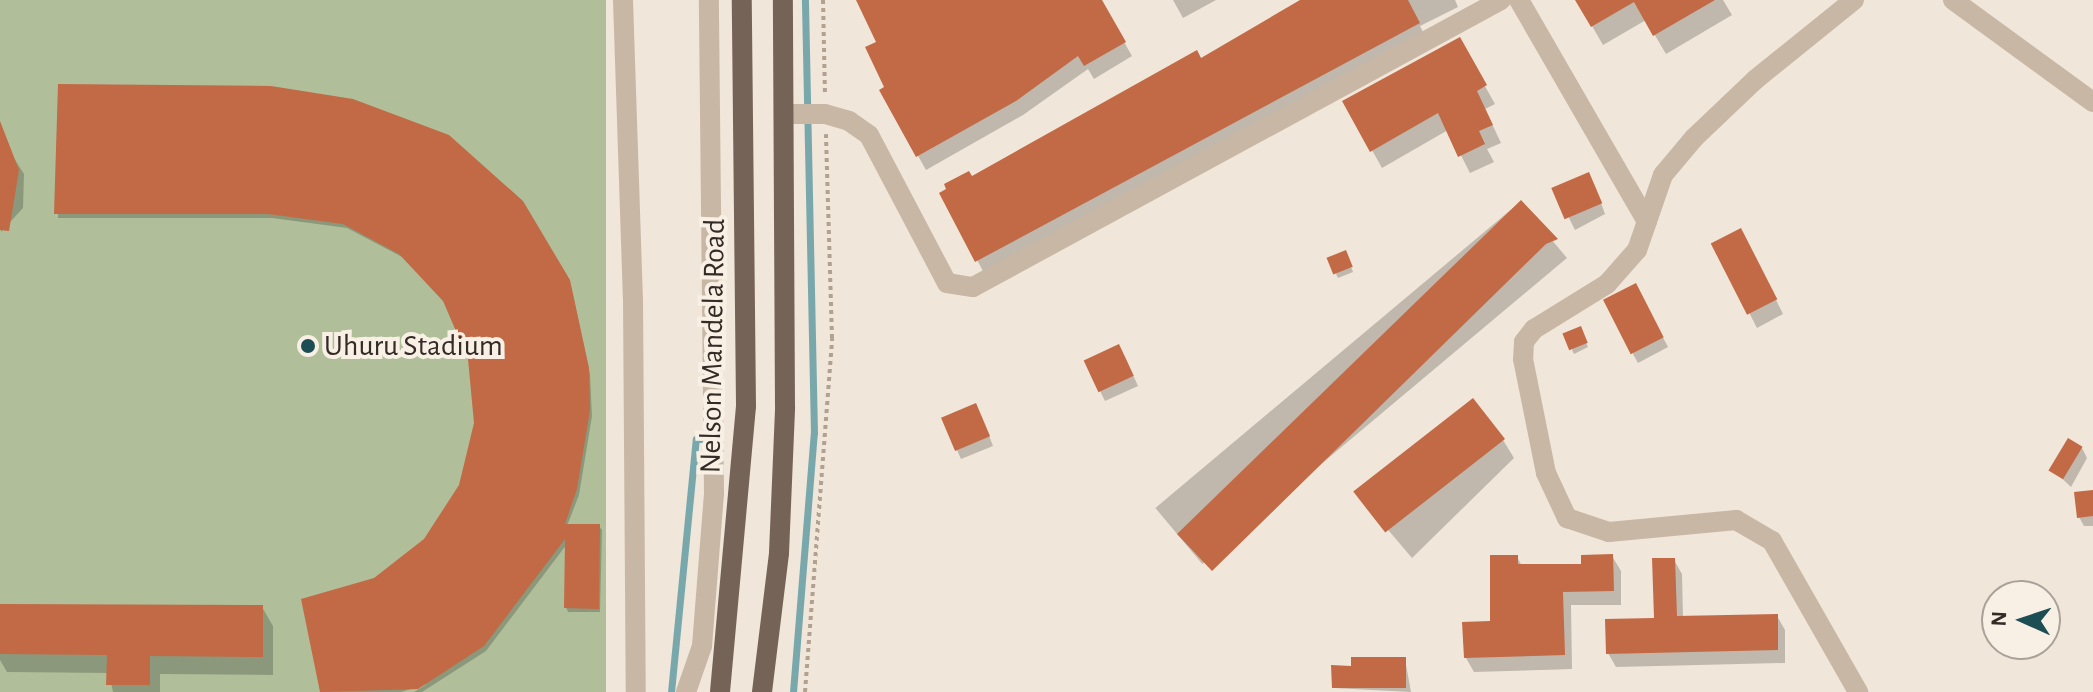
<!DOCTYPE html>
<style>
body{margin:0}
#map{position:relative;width:2093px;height:692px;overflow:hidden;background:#f0e6d9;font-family:"Alegreya Sans",sans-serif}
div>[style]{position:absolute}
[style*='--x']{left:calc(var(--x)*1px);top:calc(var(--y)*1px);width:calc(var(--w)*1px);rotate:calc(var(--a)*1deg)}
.green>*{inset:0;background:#b0bf9a;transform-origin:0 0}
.shadow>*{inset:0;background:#0003;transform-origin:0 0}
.stream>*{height:7px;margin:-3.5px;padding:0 3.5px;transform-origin:3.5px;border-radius:3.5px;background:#79a8ac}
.building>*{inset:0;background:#c26945;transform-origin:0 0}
.path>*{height:4px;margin-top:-2px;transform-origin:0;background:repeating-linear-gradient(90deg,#b3a190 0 4px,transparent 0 8px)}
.minor>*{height:20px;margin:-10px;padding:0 10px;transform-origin:10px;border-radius:10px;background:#c8b7a5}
.major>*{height:20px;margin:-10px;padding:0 10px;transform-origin:10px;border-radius:10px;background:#766358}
.dots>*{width:22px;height:22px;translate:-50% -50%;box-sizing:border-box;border:4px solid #f8f0e5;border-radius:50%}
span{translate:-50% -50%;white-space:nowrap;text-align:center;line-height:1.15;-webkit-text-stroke:8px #f8f0e5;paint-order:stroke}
.poi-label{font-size:30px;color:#342b26}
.left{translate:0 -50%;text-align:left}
.street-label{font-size:30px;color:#342b26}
.north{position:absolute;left:1981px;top:580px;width:80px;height:80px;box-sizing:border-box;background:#f8f0e5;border:2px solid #aaa199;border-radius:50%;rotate:273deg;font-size:22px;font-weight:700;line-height:32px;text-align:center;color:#342b26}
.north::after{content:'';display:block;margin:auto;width:28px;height:36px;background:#1d4e54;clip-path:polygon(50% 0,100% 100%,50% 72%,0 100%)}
</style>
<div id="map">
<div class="green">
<div style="left:0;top:0;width:606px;height:692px"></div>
</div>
<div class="shadow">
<div style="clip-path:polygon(869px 0,1100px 0,1132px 56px,1094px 79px,1088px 69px,1023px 115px,926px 170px,881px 90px,886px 88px)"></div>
<div style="clip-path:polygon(1173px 0,1216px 0,1183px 18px)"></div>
<div style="clip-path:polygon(1304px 0,1455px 0,1458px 7px,1420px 26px,1426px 38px,985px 275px,942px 193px,1201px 60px)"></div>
<div style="clip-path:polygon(1577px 0,1723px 0,1732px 15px,1666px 54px,1646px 20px,1603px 45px)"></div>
<div style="clip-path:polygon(1459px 40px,1495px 104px,1485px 109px,1501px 143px,1487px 149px,1494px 162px,1470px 173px,1448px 130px,1382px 168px,1345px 102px)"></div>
<div style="clip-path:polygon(60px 86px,571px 287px,590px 374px,592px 416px,579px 495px,567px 526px,599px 526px,602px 530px,600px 612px,568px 612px,566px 607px,567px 544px,486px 651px,422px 692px,414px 692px,427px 684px,401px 692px,323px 692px,304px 601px,375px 580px,425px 540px,460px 486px,476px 423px,470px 359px,446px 304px,404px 258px,347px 228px,272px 218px,58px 218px)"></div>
<div style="clip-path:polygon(0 136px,24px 174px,23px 208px,1px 232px)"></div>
<div style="clip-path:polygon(1594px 184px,1605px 214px,1575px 230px,1556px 192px)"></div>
<div style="left:1520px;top:202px;width:73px;height:476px;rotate:50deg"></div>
<div style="clip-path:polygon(1714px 244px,1749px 245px,1783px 314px,1757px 328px)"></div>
<div style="clip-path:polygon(1347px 257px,1353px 272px,1338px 278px,1336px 274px)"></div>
<div style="clip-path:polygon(1636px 286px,1668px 347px,1638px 363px,1633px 354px)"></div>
<div style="clip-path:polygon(1582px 333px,1588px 347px,1574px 354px,1572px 350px)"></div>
<div style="clip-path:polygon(1124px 355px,1138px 386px,1105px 401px,1085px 361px)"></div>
<div style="clip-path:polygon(981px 415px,993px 446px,961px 459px,943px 419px)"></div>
<div style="clip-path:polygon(1503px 440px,1514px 458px,1412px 558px,1367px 505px)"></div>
<div style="clip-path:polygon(2082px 448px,2087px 458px,2071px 487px,2053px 470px)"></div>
<div style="clip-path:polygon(2093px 492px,2093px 526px,2084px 526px,2079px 517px)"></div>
<div style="clip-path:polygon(1612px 556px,1621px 571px,1621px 605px,1571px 605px,1572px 669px,1474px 672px,1466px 658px,1492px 623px,1517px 557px,1522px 566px,1583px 566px)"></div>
<div style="clip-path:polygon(1674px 560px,1682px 574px,1683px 618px,1777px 616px,1785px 630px,1785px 663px,1616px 667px,1608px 653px,1656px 620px)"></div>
<div style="clip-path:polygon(0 606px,262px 607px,273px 626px,273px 675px,160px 674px,160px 692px,113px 692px,109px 673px,7px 672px,0 660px)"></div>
<div style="clip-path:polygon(1405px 659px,1411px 692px,1334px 688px,1353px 668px)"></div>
</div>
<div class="stream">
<div style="--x:671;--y:692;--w:254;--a:-84.4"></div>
<div style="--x:696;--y:439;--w:13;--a:0"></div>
<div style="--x:793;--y:692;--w:260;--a:-85.4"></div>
<div style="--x:814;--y:433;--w:433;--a:-91.2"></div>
</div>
<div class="building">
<div style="clip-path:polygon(856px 0,1102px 0,1126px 42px,1084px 66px,1078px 56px,1016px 101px,916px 157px,879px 90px,884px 87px,865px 47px,876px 42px)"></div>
<div style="clip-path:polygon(1300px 0,1408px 0,1420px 23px,975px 262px,939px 193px,946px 189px,944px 184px,969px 171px,972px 176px,1197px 50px,1201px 58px)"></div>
<div style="clip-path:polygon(1575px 0,1715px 0,1653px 36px,1634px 2px,1591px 27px)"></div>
<div style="clip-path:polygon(1460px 37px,1487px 85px,1477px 91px,1493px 125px,1479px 131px,1485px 144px,1458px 157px,1438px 113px,1370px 152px,1342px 101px)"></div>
<div style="clip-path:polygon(58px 84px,271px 86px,353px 99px,449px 135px,523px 201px,570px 280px,589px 368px,590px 410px,577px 489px,565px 524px,600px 524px,599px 609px,564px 608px,565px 539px,484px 646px,418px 689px,320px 692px,301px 599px,374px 578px,424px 539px,459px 485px,474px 423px,468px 359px,443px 301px,399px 254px,343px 224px,268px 214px,54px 214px)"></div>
<div style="clip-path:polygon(0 121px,19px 170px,9px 231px,0 230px)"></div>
<div style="left:1589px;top:172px;width:34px;height:41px;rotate:67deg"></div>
<div style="clip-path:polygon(1521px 200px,1558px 239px,1546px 244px,1212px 571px,1177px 534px)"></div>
<div style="left:1741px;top:228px;width:80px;height:34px;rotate:63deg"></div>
<div style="left:1346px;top:250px;width:18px;height:21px;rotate:68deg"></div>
<div style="left:1636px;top:283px;width:61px;height:37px;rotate:63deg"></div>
<div style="left:1581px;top:326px;width:18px;height:20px;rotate:68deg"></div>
<div style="left:1119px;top:344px;width:35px;height:39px;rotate:65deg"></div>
<div style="left:1473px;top:398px;width:52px;height:152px;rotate:52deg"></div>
<div style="left:976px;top:403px;width:36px;height:38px;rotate:67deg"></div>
<div style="left:2068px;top:438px;width:17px;height:38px;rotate:31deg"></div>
<div style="clip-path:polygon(2093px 490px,2093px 516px,2077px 518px,2074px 492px)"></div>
<div style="clip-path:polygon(1613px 554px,1614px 591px,1563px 592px,1565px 655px,1464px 658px,1462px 622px,1490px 621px,1490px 555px,1518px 555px,1518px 564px,1581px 564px,1581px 555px)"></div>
<div style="clip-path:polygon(1652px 558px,1675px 558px,1677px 616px,1778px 614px,1778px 650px,1606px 654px,1605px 619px,1654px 618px)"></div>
<div style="clip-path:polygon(0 604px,263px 605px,263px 657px,150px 656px,150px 685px,106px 685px,107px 655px,0 654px)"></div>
<div style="clip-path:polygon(1351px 657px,1406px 657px,1406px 688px,1332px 688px,1331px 665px,1351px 666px)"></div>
</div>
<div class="path">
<div style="--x:823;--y:0;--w:94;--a:88.8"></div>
<div style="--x:805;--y:692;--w:355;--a:-85.6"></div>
<div style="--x:832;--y:338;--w:204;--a:-91.7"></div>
</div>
<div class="minor">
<div style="--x:623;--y:0;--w:299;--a:88.1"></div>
<div style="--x:633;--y:299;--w:393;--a:89.6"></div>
<div style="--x:1519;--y:0;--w:256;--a:60"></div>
<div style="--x:1854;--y:0;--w:126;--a:141.1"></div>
<div style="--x:1756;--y:79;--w:86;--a:136.4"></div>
<div style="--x:1694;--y:138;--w:48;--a:130"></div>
<div style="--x:1663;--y:175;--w:79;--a:109.1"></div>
<div style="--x:1637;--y:250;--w:45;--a:131.4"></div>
<div style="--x:1607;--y:284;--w:86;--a:148.3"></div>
<div style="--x:1534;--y:329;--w:16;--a:128"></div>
<div style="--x:1524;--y:342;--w:17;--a:93"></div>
<div style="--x:1523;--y:359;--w:116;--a:78.6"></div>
<div style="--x:1546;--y:473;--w:50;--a:65"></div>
<div style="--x:1567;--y:518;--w:44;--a:18.4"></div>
<div style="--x:1609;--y:532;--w:128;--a:-5.4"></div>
<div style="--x:1736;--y:520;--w:42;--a:30.3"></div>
<div style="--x:1772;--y:541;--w:174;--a:60.3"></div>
<div style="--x:1953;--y:0;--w:173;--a:36.1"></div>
<div style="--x:785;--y:114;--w:40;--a:0"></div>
<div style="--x:825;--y:114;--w:25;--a:16"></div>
<div style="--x:849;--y:121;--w:24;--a:35"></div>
<div style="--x:869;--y:135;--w:167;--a:62.2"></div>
<div style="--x:947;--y:283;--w:26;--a:9"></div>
<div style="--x:973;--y:287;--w:601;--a:-28.53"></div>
<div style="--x:686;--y:692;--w:49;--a:-70.8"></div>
<div style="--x:702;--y:646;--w:153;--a:-85.5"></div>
<div style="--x:714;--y:493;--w:493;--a:-90.6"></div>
</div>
<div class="major">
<div style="--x:720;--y:692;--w:287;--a:-84.8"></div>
<div style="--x:746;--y:406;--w:406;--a:-90.6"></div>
<div style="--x:762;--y:692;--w:140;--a:-83"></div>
<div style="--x:779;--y:553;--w:146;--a:-87.6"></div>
<div style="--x:785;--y:407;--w:407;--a:-90.3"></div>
</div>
<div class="dots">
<div style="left:308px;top:346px;background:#1d4e54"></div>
</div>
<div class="poi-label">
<span class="left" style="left:324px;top:346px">Uhuru Stadium</span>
</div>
<div class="street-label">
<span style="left:713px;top:346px;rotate:-89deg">Nelson Mandela Road</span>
</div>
<div class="north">N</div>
</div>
